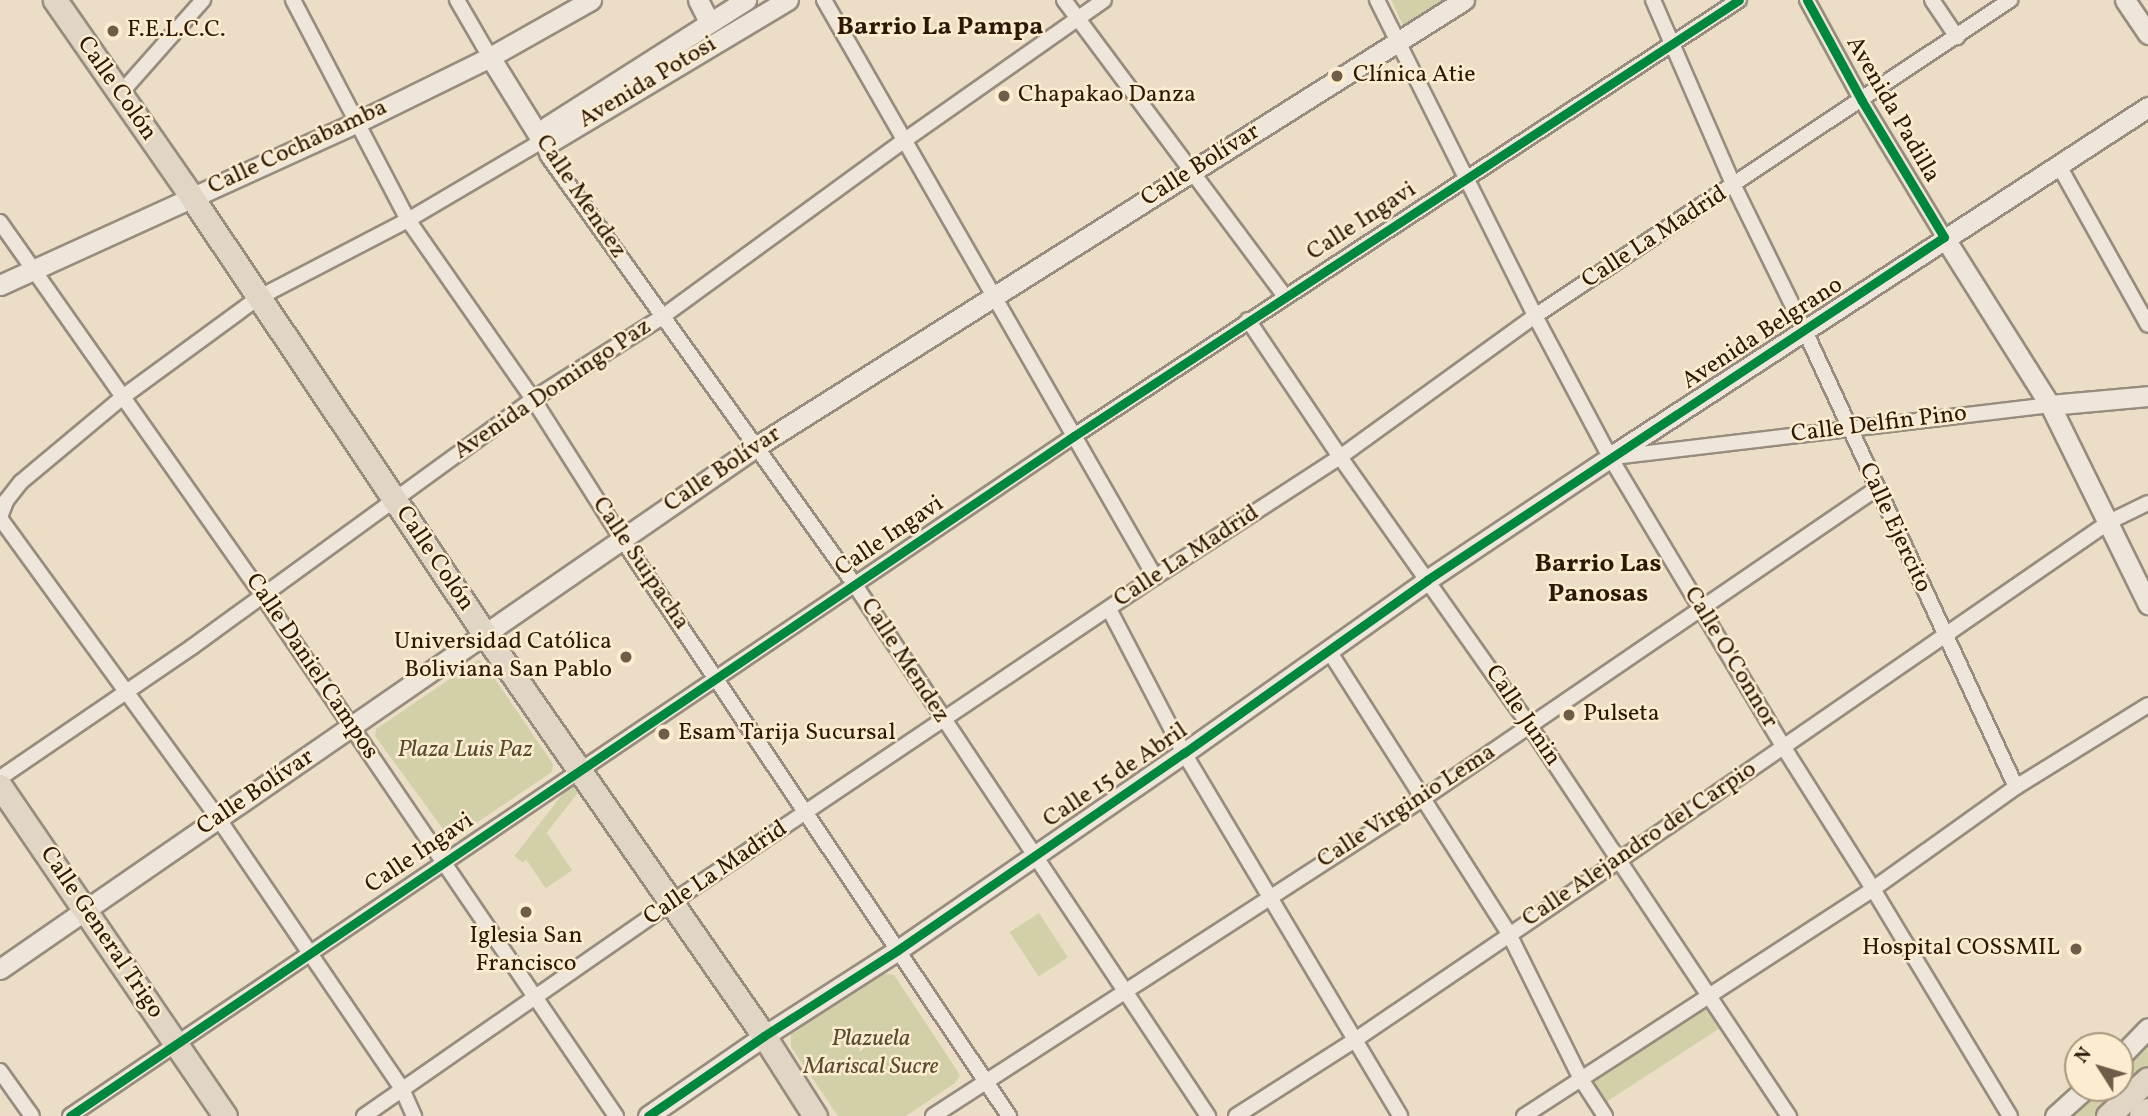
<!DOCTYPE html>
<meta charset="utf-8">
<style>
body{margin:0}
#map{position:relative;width:2148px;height:1116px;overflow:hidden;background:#ecdec6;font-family:Vollkorn,serif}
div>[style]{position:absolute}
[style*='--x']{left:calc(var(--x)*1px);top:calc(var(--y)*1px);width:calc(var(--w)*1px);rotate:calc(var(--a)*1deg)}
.green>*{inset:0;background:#d2d0a8;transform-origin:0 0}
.roads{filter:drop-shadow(2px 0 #978c7d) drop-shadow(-2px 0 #978c7d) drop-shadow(0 2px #978c7d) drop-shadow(0 -2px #978c7d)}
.street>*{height:14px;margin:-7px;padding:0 7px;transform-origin:7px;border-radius:7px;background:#eee6da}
.secondary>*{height:19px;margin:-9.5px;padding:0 9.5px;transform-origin:9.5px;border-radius:9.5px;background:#eee6da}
.primary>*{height:23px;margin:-11.5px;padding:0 11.5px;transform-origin:11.5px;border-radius:11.5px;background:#e1d6c5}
.cycleway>*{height:9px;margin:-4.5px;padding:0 4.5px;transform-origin:4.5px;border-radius:4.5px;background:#00873e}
.dots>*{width:19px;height:19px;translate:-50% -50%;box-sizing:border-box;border:4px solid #fcecd0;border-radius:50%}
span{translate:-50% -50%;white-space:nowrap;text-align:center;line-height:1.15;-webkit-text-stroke:5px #fcecd0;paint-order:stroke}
.poi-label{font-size:24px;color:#2c1806}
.left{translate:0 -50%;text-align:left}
.right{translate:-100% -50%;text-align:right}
.street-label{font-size:24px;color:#2c1806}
.park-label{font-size:24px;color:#574c2f;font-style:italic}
.neighbourhood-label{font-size:26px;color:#2c1806;font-weight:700}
.north{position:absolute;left:2064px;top:1032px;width:70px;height:70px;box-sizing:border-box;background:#fcecd0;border:2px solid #a9977f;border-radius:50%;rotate:307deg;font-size:19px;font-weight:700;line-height:28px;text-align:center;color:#2c1806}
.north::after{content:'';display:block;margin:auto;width:24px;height:32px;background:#6f5d49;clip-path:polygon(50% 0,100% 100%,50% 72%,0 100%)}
</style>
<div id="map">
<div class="green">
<div style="clip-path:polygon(1391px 0,1451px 0,1405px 29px)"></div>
<div style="clip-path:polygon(478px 660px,484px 663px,553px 764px,552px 772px,451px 840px,375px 736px,376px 729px)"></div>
<div style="left:573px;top:781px;width:11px;height:95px;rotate:38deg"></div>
<div style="left:547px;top:833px;width:45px;height:32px;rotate:56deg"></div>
<div style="left:1039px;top:913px;width:53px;height:35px;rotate:57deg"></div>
<div style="clip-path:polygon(880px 973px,894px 975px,960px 1075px,955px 1083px,906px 1116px,838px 1116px,791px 1047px,791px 1034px)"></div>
<div style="left:1704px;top:999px;width:33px;height:145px;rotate:57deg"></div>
<div style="clip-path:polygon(2148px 1041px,2148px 1071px,2100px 1116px,2069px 1116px,2101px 1088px,2120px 1088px,2120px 1071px)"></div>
</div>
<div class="roads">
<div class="street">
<div style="--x:293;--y:0;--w:248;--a:62.4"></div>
<div style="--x:408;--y:220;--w:218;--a:55.1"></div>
<div style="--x:533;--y:399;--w:166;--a:57.6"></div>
<div style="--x:622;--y:539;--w:695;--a:56.15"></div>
<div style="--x:457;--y:0;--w:66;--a:59.9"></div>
<div style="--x:824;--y:0;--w:665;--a:60.16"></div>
<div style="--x:1064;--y:0;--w:369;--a:53.3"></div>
<div style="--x:1377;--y:0;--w:353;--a:63.4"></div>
<div style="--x:1535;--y:316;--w:160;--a:62"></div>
<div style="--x:1610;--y:457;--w:339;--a:59.1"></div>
<div style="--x:1784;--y:748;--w:167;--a:57.7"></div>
<div style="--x:1873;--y:889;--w:265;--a:58.9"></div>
<div style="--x:1653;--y:0;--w:203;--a:66.5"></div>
<div style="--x:1734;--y:186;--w:161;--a:63.9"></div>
<div style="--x:1805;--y:331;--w:502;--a:65.17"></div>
<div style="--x:1807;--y:0;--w:115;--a:61.4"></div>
<div style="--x:1862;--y:101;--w:159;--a:58.9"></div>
<div style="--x:1932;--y:0;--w:45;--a:56"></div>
<div style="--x:119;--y:95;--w:127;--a:-48.5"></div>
<div style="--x:2058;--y:164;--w:184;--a:60.8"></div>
<div style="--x:0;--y:222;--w:456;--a:54.9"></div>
<div style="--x:262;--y:595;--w:630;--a:55.81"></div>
<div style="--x:1248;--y:320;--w:165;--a:56.1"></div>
<div style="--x:1340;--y:457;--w:328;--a:54.8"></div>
<div style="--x:1529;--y:725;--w:470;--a:56.4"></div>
<div style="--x:1614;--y:457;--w:439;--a:-6.8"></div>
<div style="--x:0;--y:517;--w:17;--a:-69"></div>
<div style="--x:6;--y:501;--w:24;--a:-52"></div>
<div style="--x:21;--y:482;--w:134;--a:-39.9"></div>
<div style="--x:124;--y:396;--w:166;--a:-36.2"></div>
<div style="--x:258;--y:298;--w:169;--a:-27.5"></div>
<div style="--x:408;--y:220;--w:156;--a:-30.5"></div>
<div style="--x:542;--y:141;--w:16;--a:68"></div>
<div style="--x:548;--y:156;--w:528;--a:54.41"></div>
<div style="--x:855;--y:585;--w:638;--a:56.38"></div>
<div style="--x:0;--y:518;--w:371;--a:54"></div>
<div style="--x:218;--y:818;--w:328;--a:55.8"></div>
<div style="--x:402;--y:1089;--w:30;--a:66"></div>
<div style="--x:1109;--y:609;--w:162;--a:62.5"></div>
<div style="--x:1184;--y:753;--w:422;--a:59.2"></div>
<div style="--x:1329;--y:651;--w:335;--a:57.5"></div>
<div style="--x:1509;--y:934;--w:162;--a:63.6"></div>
<div style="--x:1581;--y:1079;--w:44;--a:57"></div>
<div style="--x:0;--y:778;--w:232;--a:-34.3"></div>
<div style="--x:192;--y:647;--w:422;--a:-36"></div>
<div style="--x:533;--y:399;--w:153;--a:-32.4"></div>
<div style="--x:662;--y:317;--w:301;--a:-36.1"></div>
<div style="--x:905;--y:140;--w:243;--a:-35.1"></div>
<div style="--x:0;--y:1071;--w:55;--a:54.6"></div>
<div style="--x:70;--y:1116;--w:1213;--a:-34.11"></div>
<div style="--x:1074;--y:436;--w:795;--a:-33.25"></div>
<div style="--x:364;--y:1116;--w:375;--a:-34.8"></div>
<div style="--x:672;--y:902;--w:582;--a:-33.94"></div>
<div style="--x:1155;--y:577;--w:221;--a:-33"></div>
<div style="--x:1340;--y:457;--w:241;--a:-35.9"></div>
<div style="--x:1535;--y:316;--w:571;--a:-33.63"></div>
<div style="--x:933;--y:1116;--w:585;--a:-32.93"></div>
<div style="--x:1424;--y:798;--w:548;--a:-34.36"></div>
<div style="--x:1236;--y:1116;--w:141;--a:-32.6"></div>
<div style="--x:1355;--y:1040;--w:318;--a:-34.2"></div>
<div style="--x:1618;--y:861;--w:597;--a:-34.62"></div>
<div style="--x:2109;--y:522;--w:43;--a:-26"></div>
<div style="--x:1524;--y:1116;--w:416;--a:-33"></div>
<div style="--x:1873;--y:889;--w:176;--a:-35.5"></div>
<div style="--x:2016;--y:787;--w:155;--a:-31.8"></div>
</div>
<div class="secondary">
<div style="--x:698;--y:0;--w:25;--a:63"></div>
<div style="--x:2125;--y:0;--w:41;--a:55.9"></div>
<div style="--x:490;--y:57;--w:99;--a:58.2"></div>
<div style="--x:542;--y:141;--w:10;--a:0"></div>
<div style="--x:552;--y:141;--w:275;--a:-30.9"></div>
<div style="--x:542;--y:141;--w:16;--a:-68"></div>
<div style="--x:548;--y:126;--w:235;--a:-32.5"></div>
<div style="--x:1944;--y:237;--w:199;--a:57.8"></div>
<div style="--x:2050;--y:405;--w:222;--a:63.8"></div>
<div style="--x:0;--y:285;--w:391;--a:-24.5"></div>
<div style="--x:356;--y:123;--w:149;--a:-26.2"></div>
<div style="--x:490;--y:57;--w:116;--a:-29.4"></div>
<div style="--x:2050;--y:405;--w:98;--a:-5.2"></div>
<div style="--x:1610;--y:457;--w:642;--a:-33.05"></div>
<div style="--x:0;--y:969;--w:920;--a:-34.64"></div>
<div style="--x:757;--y:446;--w:836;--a:-32.25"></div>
<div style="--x:2120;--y:1057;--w:40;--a:-46"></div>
<div style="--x:648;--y:1116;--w:141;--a:-34.6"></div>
<div style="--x:764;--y:1036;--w:159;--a:-32.7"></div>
<div style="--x:898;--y:950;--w:347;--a:-34.6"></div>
<div style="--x:1184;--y:753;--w:298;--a:-35.4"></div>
<div style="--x:1427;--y:580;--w:212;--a:-33.8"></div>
<div style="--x:2055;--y:1116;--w:42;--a:-42.1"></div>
</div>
<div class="primary">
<div style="--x:55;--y:0;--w:239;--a:55.2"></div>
<div style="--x:191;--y:196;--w:526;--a:56.16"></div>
<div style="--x:484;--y:633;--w:491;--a:55.2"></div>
<div style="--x:764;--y:1036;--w:95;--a:57.5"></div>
<div style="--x:0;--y:786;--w:399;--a:55.7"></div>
<div style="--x:2108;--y:1116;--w:54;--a:-42.8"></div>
<div style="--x:2141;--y:1116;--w:9;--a:-41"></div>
</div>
</div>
<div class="cycleway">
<div style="--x:70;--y:1116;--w:1213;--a:-34.11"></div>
<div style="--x:1074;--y:436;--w:795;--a:-33.25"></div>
<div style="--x:648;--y:1116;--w:141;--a:-34.6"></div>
<div style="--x:764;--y:1036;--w:159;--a:-32.7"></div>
<div style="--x:898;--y:950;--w:347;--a:-34.6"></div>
<div style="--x:1184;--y:753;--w:298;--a:-35.4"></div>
<div style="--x:1427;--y:580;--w:620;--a:-33.56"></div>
<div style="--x:1944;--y:237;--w:159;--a:-121.1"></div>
<div style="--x:1862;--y:101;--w:115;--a:-118.6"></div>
</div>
<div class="dots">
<div style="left:113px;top:31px;background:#6f5d49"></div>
<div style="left:1337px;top:76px;background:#6f5d49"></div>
<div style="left:1004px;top:96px;background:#6f5d49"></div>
<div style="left:626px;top:657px;background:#6f5d49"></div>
<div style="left:1569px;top:715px;background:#6f5d49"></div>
<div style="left:664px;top:734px;background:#6f5d49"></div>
<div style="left:526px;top:912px;background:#6f5d49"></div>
<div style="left:2076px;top:949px;background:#6f5d49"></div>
</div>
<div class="poi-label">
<span class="left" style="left:127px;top:31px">F.E.L.C.C.</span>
<span class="left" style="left:1353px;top:76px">Clínica Atie</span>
<span class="left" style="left:1018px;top:96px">Chapakao Danza</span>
<span class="right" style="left:612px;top:657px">Universidad Católica<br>Boliviana San Pablo</span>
<span class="left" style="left:1583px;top:715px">Pulseta</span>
<span class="left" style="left:678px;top:734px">Esam Tarija Sucursal</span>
<span style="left:526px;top:951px">Iglesia San<br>Francisco</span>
<span class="right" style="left:2060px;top:949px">Hospital COSSMIL</span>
</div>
<div class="street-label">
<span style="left:648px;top:83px;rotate:-31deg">Avenida Potosi</span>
<span style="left:116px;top:89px;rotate:55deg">Calle Colón</span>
<span style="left:1892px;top:110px;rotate:60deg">Avenida Padilla</span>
<span style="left:298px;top:148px;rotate:-25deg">Calle Cochabamba</span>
<span style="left:1201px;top:166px;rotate:-32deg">Calle Bolívar</span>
<span style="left:580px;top:197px;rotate:56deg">Calle Mendez</span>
<span style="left:1362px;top:222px;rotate:-33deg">Calle Ingavi</span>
<span style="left:1655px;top:238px;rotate:-33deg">Calle La Madrid</span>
<span style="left:1763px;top:334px;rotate:-33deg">Avenida Belgrano</span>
<span style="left:553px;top:390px;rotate:-34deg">Avenida Domingo Paz</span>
<span style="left:1879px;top:425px;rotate:-7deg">Calle Delfin Pino</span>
<span style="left:723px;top:470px;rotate:-34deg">Calle Bolívar</span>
<span style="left:1894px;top:528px;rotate:65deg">Calle Ejercito</span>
<span style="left:890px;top:537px;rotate:-34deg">Calle Ingavi</span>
<span style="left:1187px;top:557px;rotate:-33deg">Calle La Madrid</span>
<span style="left:434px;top:559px;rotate:56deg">Calle Colón</span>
<span style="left:640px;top:564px;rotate:56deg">Calle Suipacha</span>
<span style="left:1730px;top:658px;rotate:59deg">Calle O'Connor</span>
<span style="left:904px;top:661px;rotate:57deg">Calle Mendez</span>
<span style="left:311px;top:667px;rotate:56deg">Calle Daniel Campos</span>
<span style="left:1522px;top:716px;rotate:56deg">Calle Junin</span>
<span style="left:1116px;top:776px;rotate:-34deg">Calle 15 de Abril</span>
<span style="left:256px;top:793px;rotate:-34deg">Calle Bolívar</span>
<span style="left:1407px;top:807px;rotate:-33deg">Calle Virginio Lema</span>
<span style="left:1640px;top:845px;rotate:-34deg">Calle Alejandro del Carpio</span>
<span style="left:420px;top:854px;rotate:-34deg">Calle Ingavi</span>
<span style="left:716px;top:874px;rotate:-34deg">Calle La Madrid</span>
<span style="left:101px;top:933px;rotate:56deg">Calle General Trigo</span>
</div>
<div class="park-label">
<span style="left:465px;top:751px">Plaza Luis Paz</span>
<span style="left:871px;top:1054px">Plazuela<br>Mariscal Sucre</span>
</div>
<div class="neighbourhood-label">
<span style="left:940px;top:28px">Barrio La Pampa</span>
<span style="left:1598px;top:580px">Barrio Las<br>Panosas</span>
</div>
<div class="north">N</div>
</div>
